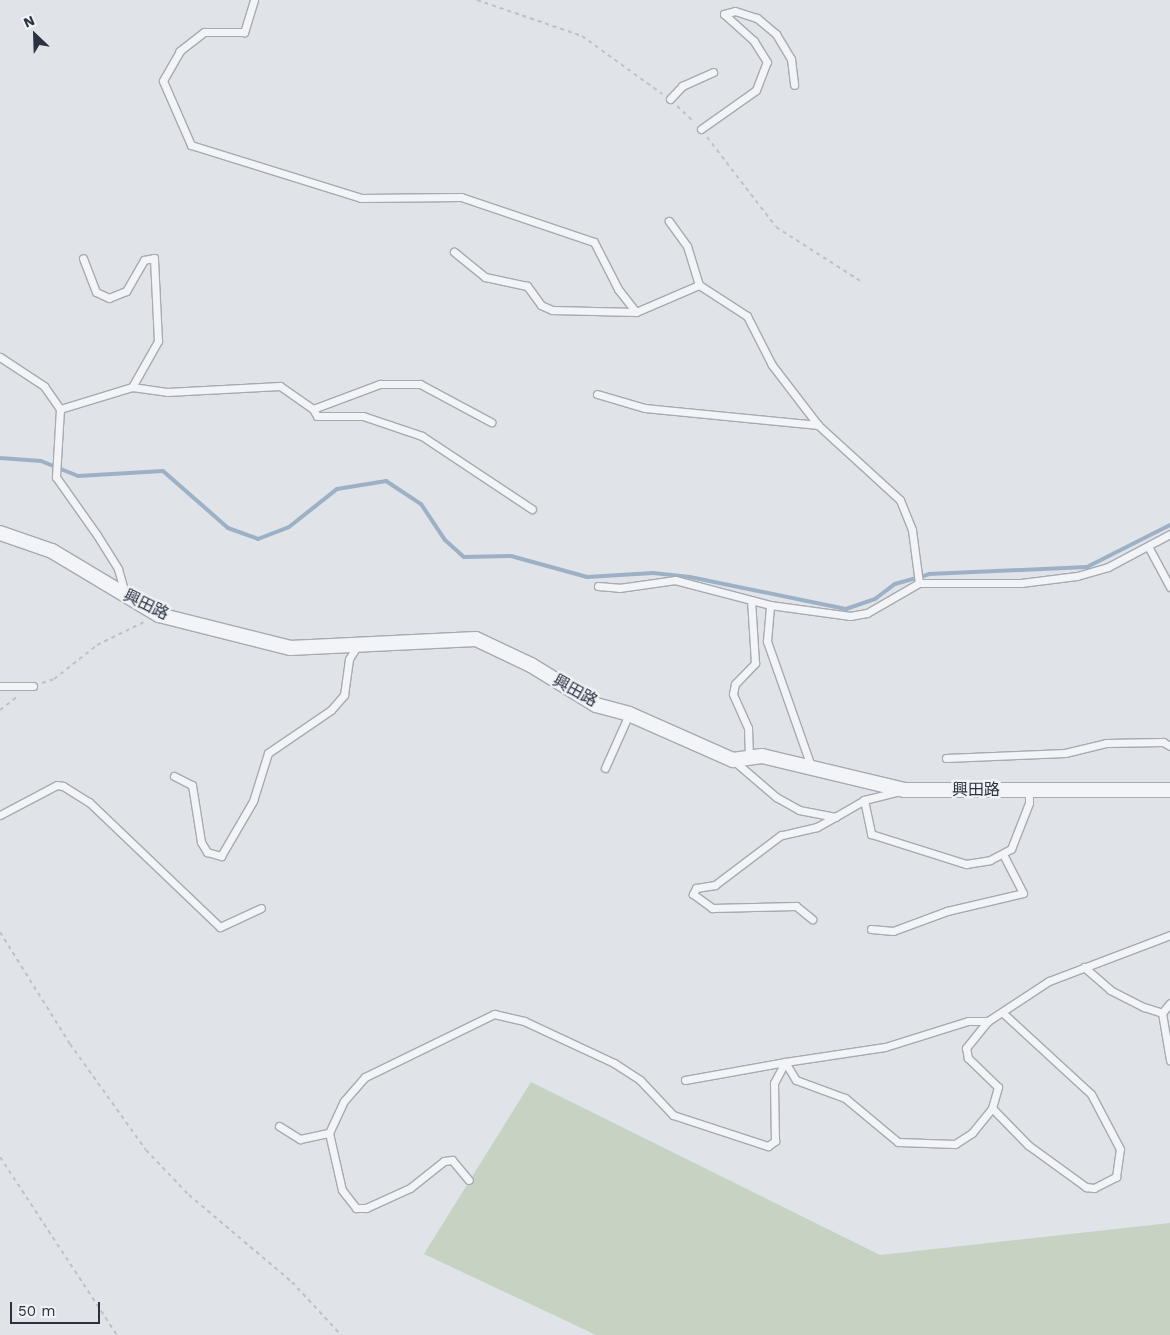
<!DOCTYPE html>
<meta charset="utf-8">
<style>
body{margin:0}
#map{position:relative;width:1170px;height:1335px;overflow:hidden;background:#e0e3e8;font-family:"Work Sans","Noto Sans TC",sans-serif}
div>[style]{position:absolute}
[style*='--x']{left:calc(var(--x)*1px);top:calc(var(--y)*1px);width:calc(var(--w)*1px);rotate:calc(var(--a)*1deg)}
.green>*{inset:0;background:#c6d2c2}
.stream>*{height:4px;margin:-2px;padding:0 2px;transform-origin:2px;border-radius:2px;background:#9db1c6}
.path>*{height:2px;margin-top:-1px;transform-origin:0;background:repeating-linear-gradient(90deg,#bfc1c7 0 4px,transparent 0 8px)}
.roads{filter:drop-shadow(1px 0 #a6aab2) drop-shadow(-1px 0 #a6aab2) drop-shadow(0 1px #a6aab2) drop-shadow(0 -1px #a6aab2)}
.service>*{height:7px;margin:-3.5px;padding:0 3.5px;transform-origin:3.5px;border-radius:3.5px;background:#f3f4f7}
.minor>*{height:14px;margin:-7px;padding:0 7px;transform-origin:7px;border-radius:7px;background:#f3f4f7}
span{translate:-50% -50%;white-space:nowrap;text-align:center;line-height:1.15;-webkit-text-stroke:4.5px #f0f2f6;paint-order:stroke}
.street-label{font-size:16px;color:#2a313f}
.north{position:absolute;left:10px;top:10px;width:50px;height:50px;-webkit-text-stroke:4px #f0f2f6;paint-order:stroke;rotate:336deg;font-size:14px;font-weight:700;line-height:20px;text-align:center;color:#2a313f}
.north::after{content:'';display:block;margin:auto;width:18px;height:22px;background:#2a313f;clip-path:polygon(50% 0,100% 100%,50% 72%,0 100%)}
.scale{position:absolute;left:10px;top:1302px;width:90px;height:22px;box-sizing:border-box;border:2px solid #2a313f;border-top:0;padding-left:6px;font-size:15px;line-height:18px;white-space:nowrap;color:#2a313f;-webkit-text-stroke:4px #f0f2f6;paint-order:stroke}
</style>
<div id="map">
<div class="green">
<div style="clip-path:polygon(531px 1082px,880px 1255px,1170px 1223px,1170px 1335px,596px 1335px,424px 1254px)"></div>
</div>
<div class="stream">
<div style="--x:0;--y:458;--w:41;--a:4.2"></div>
<div style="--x:41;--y:461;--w:40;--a:22"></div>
<div style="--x:78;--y:476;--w:85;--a:-3.4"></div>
<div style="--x:163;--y:471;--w:86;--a:41.2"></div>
<div style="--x:228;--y:528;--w:32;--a:20"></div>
<div style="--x:258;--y:539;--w:33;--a:-21"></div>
<div style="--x:289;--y:527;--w:61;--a:-38.4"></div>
<div style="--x:337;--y:489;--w:50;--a:-9.3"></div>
<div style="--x:386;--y:481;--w:42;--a:33.3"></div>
<div style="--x:421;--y:504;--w:43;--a:56.3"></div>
<div style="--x:445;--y:540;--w:25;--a:42"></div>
<div style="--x:464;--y:557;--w:47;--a:-1.2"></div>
<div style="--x:511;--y:556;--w:79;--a:15.4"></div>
<div style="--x:587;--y:577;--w:66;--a:-3.5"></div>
<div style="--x:653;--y:573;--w:37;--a:6"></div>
<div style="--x:690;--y:577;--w:159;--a:11.6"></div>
<div style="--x:846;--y:609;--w:31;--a:-19"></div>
<div style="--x:875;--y:599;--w:25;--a:-37"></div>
<div style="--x:895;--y:584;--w:35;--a:-16"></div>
<div style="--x:929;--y:574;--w:158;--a:-2.5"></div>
<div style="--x:1087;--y:567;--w:93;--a:-26.8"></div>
</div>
<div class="path">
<div style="--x:477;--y:0;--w:111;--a:18.9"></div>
<div style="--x:582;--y:36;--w:99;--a:35.9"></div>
<div style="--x:677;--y:106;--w:23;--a:43"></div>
<div style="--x:707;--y:137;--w:113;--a:52.5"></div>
<div style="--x:776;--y:227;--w:102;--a:32.6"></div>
<div style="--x:42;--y:683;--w:13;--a:-18"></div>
<div style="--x:54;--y:679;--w:55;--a:-38.3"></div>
<div style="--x:97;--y:645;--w:52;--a:-26.1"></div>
<div style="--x:0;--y:710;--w:23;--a:-38"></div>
<div style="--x:0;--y:932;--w:132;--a:58"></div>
<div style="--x:70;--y:1044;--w:130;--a:54.4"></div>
<div style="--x:146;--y:1150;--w:62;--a:46.3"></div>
<div style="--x:189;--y:1195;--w:135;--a:40.2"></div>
<div style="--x:292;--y:1282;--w:72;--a:47.2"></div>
<div style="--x:0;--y:1157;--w:213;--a:56.7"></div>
</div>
<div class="roads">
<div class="service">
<div style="--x:254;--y:0;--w:34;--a:107"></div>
<div style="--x:244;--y:32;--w:40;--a:180"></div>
<div style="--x:204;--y:32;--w:31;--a:142"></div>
<div style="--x:180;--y:51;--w:34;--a:120"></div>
<div style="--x:163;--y:81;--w:70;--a:66.4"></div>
<div style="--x:191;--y:145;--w:178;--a:17.3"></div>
<div style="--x:361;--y:198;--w:100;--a:-0.6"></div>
<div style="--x:461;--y:197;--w:140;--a:18.7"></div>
<div style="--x:594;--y:242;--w:53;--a:62.9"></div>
<div style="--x:618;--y:289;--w:29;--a:52"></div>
<div style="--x:636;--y:312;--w:84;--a:-178.6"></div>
<div style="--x:552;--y:310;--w:12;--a:-156"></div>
<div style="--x:541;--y:305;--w:24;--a:-126"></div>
<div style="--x:527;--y:286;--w:43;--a:-167.9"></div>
<div style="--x:485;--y:277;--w:40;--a:-141"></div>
<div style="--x:670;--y:99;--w:18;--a:-47"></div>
<div style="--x:682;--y:86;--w:34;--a:-24"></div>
<div style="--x:701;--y:129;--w:67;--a:-35.3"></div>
<div style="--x:756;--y:90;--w:30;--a:-69"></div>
<div style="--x:767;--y:62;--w:25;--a:-122"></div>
<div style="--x:754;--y:41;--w:40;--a:-138"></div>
<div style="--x:724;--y:14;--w:11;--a:-15"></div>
<div style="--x:735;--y:11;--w:23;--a:18"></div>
<div style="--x:757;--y:18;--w:25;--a:40"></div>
<div style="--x:776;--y:34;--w:29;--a:59"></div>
<div style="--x:791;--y:59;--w:26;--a:83"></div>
<div style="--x:636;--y:312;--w:69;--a:-23.2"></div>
<div style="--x:699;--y:285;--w:41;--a:-107.1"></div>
<div style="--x:687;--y:246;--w:31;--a:-126"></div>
<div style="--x:0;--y:357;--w:53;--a:33.4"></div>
<div style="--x:44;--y:386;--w:28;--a:55"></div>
<div style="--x:60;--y:409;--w:75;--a:-17"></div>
<div style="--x:132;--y:387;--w:53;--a:-60.5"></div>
<div style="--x:158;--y:341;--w:83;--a:-92.8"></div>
<div style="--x:154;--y:258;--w:10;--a:169"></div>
<div style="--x:144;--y:260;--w:36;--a:120"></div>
<div style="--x:126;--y:291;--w:18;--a:158"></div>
<div style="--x:109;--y:298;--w:14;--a:-155"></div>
<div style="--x:96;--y:292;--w:36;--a:-111"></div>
<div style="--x:132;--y:387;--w:35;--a:8"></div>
<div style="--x:167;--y:392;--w:113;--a:-3"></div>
<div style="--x:280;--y:386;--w:40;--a:34.9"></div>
<div style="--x:313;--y:409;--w:72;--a:-20.5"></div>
<div style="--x:380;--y:384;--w:40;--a:0"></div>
<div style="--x:420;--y:384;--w:81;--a:28.2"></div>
<div style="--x:597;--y:394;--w:50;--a:16.3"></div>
<div style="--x:645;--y:408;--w:174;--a:5.6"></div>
<div style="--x:818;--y:425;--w:76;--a:-127.5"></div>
<div style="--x:772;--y:365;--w:55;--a:-117"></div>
<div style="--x:747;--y:316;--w:57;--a:-147.1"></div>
<div style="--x:60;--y:409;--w:68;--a:93.4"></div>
<div style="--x:56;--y:477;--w:71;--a:54.7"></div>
<div style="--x:97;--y:535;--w:40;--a:58"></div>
<div style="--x:118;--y:569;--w:25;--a:74"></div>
<div style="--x:313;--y:409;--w:8;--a:60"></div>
<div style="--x:317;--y:416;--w:46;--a:0"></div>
<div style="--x:363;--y:416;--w:62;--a:18.7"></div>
<div style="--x:422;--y:436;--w:132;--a:33.6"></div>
<div style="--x:818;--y:425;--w:111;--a:42.4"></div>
<div style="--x:900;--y:500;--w:32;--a:68"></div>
<div style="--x:912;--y:530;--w:53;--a:82.5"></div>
<div style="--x:1149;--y:548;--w:44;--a:61.7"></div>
<div style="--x:598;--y:586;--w:21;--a:5"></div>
<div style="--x:619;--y:588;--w:57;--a:-8.1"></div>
<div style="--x:675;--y:580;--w:98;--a:14.7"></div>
<div style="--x:0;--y:686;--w:33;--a:0"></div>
<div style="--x:749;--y:757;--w:29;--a:-92"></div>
<div style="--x:748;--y:728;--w:37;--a:-114"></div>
<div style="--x:733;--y:694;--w:10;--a:-79"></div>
<div style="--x:735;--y:684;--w:29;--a:-46"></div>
<div style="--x:755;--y:663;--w:63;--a:-93.6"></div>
<div style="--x:946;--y:758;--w:119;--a:-2.4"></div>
<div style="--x:1065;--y:753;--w:42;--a:-13.7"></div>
<div style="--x:1106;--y:743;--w:57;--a:-1"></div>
<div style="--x:1163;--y:742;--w:8;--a:30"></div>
<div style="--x:733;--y:760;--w:57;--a:40.7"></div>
<div style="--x:776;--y:797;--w:26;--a:29"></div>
<div style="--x:799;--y:810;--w:37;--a:11"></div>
<div style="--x:835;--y:817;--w:21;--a:151"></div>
<div style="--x:817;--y:827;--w:37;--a:167"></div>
<div style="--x:781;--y:835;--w:83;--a:142.9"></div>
<div style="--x:715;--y:885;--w:19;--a:171"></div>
<div style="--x:696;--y:888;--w:7;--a:117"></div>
<div style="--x:693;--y:894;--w:24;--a:36"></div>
<div style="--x:712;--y:908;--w:84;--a:-1.4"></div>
<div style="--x:796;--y:906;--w:21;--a:39"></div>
<div style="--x:605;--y:768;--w:59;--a:-66"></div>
<div style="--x:812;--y:769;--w:136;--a:-109.4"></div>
<div style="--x:767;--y:641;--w:36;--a:-85"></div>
<div style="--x:770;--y:605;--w:81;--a:7.8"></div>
<div style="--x:850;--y:616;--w:17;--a:-10"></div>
<div style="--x:867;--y:613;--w:60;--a:-30"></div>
<div style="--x:919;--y:583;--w:102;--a:0"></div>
<div style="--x:1021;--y:583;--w:56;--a:-7.1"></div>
<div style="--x:1077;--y:576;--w:32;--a:-16"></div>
<div style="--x:1108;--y:567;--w:70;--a:-28"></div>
<div style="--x:174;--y:776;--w:20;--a:27"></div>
<div style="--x:192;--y:785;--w:58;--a:81"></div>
<div style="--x:201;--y:842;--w:12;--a:59"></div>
<div style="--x:207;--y:852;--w:15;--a:16"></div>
<div style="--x:221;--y:856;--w:64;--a:-59.8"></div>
<div style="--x:253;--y:801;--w:50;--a:-72.6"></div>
<div style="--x:268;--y:753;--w:76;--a:-34.3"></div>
<div style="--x:331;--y:710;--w:20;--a:-49"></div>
<div style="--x:344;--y:695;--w:36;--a:-82"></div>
<div style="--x:349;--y:659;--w:13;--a:-58"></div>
<div style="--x:864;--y:800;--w:35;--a:78"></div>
<div style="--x:871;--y:834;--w:100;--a:17.5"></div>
<div style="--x:966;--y:864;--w:24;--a:-9"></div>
<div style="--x:990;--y:860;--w:24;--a:-28"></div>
<div style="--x:1011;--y:849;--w:49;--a:-68.6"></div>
<div style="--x:1029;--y:803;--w:13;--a:-90"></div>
<div style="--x:0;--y:815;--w:64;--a:-27.8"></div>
<div style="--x:57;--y:785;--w:6;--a:9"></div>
<div style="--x:63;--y:786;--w:31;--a:32"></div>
<div style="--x:89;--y:802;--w:181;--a:43.7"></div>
<div style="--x:220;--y:927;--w:45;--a:-24.9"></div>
<div style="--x:835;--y:817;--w:34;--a:-30"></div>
<div style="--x:864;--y:800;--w:34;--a:-14"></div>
<div style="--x:871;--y:929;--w:22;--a:5"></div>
<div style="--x:893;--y:931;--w:58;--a:-20.3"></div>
<div style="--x:947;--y:911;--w:78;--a:-13.3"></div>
<div style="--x:1023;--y:893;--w:42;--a:-117.2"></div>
<div style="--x:1084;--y:967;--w:35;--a:41"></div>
<div style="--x:1110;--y:990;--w:38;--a:27"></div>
<div style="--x:1144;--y:1007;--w:19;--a:18"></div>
<div style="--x:1162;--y:1013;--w:13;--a:-51"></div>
<div style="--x:1162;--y:1013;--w:48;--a:80.3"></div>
<div style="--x:685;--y:1080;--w:102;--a:-10.2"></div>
<div style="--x:785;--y:1062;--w:21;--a:59"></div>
<div style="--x:796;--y:1080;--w:52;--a:20.2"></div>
<div style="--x:845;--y:1098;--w:69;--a:39.7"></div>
<div style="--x:898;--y:1142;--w:57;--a:2"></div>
<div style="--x:955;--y:1144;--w:20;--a:-33"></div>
<div style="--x:972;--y:1133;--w:32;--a:-51"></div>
<div style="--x:992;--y:1108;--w:22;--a:-74"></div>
<div style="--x:998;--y:1087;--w:42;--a:-136"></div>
<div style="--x:968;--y:1058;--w:10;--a:-101"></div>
<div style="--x:966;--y:1048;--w:35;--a:-51"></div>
<div style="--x:992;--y:1108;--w:52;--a:45.8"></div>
<div style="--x:1028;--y:1145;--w:72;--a:35.9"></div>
<div style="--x:1086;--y:1187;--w:8;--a:7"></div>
<div style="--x:1094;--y:1188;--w:25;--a:-27"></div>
<div style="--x:1116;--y:1177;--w:28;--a:-82"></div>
<div style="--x:1120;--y:1149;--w:62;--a:-117.8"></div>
<div style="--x:1091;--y:1094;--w:120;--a:-137.4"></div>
<div style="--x:279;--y:1126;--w:25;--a:32"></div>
<div style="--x:300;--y:1139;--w:30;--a:-12"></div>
<div style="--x:329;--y:1133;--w:35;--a:-65"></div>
<div style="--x:344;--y:1101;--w:32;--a:-49"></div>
<div style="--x:365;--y:1077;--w:144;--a:-26"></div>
<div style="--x:494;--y:1014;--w:31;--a:13"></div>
<div style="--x:524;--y:1021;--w:99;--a:25"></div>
<div style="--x:614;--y:1063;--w:31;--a:33"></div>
<div style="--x:640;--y:1080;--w:48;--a:46.7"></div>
<div style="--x:673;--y:1115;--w:100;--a:18.1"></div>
<div style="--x:768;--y:1146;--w:9;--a:-36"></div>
<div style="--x:775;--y:1141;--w:58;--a:-91"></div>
<div style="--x:774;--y:1083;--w:24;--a:-62"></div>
<div style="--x:785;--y:1062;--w:101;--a:-8.5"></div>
<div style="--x:885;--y:1047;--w:87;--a:-17.4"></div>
<div style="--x:968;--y:1021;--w:20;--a:0"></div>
<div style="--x:988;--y:1021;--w:73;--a:-33.3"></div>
<div style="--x:1049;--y:981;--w:129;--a:-20.8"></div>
<div style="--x:329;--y:1133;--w:58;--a:77.2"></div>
<div style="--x:342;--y:1190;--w:23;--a:52"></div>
<div style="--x:356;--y:1208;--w:10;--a:0"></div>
<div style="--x:366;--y:1208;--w:48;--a:-24.4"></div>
<div style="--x:410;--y:1188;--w:43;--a:-38.5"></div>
<div style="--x:444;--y:1161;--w:8;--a:-7"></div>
<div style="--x:452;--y:1160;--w:26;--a:50"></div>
</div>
<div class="minor">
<div style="--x:0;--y:533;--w:55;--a:19.1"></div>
<div style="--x:52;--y:551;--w:125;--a:30.9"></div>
<div style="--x:159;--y:615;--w:135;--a:14.1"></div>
<div style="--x:290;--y:648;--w:186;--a:-2.8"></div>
<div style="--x:476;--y:639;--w:61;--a:25.3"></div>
<div style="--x:531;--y:665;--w:76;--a:31.6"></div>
<div style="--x:596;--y:705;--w:34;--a:15"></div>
<div style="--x:629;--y:714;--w:114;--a:23.9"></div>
<div style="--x:733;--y:760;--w:29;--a:-8"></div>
<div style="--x:762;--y:756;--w:147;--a:13.4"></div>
<div style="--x:905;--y:790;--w:265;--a:0"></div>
</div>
</div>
<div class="street-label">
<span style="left:146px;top:605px;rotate:26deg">興田路</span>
<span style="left:575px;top:691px;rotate:29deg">興田路</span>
<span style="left:976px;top:790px">興田路</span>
</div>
<div class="north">N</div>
<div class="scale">50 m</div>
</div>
